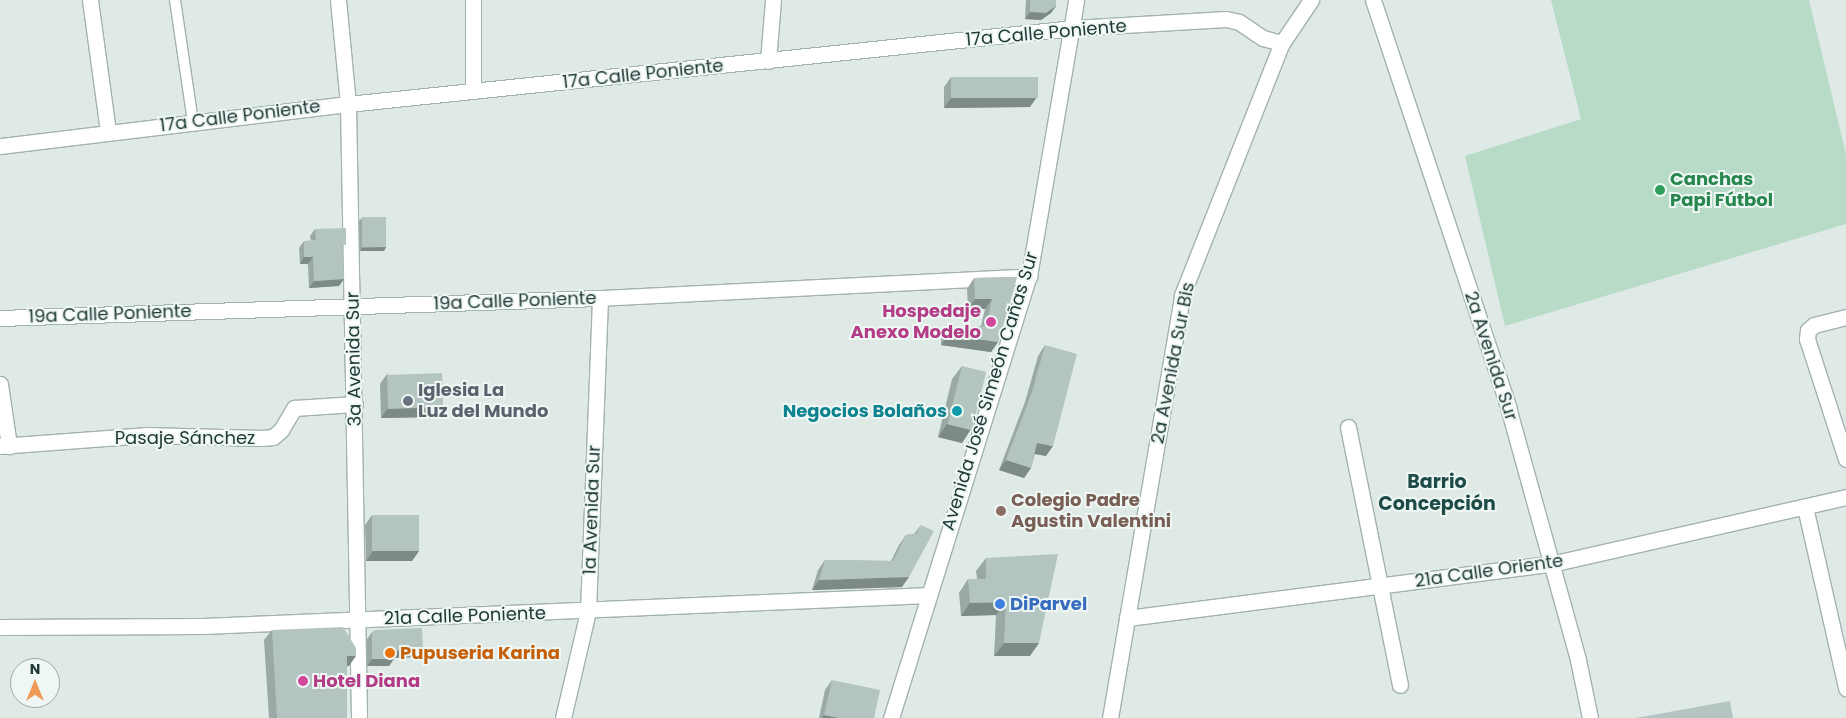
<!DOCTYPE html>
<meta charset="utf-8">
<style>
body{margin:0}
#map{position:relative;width:1846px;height:718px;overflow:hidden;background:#dfeae7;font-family:Poppins,sans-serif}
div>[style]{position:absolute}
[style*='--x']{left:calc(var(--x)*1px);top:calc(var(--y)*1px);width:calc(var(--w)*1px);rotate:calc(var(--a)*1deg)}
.green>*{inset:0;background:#b8dbc8}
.roads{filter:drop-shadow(1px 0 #a2b2af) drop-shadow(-1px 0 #a2b2af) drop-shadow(0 1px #a2b2af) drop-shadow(0 -1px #a2b2af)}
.service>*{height:10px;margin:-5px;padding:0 5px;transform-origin:5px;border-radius:5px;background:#fff}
.minor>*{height:15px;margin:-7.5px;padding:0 7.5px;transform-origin:7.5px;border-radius:7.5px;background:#fff}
.tertiary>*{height:15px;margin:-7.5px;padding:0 7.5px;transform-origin:7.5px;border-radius:7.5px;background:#fff}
.secondary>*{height:15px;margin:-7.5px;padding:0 7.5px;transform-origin:7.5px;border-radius:7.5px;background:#fff}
.wall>*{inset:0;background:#9ba9a6}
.shaded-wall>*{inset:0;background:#7e8a87}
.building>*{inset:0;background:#b4c5c1;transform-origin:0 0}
.dots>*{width:14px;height:14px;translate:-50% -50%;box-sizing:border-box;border:2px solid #eff7f4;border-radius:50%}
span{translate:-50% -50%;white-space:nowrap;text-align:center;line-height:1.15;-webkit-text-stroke:4px #eff7f4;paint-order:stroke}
.street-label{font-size:18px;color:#203a37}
.leisure-label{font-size:18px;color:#27864d;font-weight:700}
.left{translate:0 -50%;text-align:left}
.hotel-label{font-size:18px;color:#b23c85;font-weight:700}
.right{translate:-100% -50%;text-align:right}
.worship-label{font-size:18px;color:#5b616d;font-weight:700}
.culture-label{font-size:18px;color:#0d838f;font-weight:700}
.education-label{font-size:18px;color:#785e54;font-weight:700}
.shop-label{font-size:18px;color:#366cbe;font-weight:700}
.food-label{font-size:18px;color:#c56008;font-weight:700}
.neighbourhood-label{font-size:19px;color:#1d4b48;font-weight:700}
.north{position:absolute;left:10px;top:658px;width:50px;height:50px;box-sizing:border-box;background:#eff7f4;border:1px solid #9caba8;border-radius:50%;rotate:0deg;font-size:14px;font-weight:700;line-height:20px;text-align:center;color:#203a37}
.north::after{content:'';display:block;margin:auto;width:18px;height:22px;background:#f09857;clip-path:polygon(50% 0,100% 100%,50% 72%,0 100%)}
</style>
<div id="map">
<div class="green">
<div style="clip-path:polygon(1551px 0,1809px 0,1846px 154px,1846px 224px,1505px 326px,1465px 156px,1581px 119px)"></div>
</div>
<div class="roads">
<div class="service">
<div style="--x:175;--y:0;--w:123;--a:81.6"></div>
</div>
<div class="minor">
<div style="--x:90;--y:0;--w:132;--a:82.2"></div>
<div style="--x:768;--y:61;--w:61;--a:-85.3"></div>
<div style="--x:473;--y:91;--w:91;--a:-90"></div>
<div style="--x:0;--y:146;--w:351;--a:-6.9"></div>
<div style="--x:348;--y:104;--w:729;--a:-5.98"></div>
<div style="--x:1073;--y:28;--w:153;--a:-3.4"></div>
<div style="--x:1226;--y:19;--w:13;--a:13"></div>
<div style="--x:1239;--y:22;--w:29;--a:34"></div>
<div style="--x:1263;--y:38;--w:20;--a:15"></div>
<div style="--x:1846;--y:317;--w:33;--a:166"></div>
<div style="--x:1814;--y:325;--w:8;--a:140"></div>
<div style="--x:1808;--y:330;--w:9;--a:96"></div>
<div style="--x:1807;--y:339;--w:126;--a:72"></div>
<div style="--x:0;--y:318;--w:600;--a:-1.91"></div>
<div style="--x:600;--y:298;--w:430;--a:-2.9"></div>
<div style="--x:0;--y:384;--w:63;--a:81.7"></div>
<div style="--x:1348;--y:427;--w:263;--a:78.6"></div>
<div style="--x:0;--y:446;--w:145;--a:-4.3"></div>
<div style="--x:145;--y:435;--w:117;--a:1.5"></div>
<div style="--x:262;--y:438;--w:11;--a:-5"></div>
<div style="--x:273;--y:437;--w:11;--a:-41"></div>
<div style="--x:281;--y:430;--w:26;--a:-59"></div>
<div style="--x:294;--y:408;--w:61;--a:-3.8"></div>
<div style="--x:1805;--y:507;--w:186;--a:77.2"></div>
<div style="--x:1127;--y:618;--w:427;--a:-7.3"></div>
<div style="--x:1551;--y:564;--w:303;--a:-12.8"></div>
<div style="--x:0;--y:627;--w:203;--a:-0.3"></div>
<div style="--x:203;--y:626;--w:727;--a:-2.45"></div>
<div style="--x:563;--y:718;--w:110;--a:-76.8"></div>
<div style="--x:588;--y:611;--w:313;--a:-87.8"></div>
<div style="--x:1110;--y:718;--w:429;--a:-80.3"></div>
<div style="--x:1182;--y:295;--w:271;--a:-68.4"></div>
<div style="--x:1282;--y:43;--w:52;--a:-56"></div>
</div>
<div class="tertiary">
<div style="--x:338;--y:0;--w:104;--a:84.5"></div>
<div style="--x:348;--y:104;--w:614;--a:88.97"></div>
<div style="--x:1373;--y:0;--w:429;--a:71.6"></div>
<div style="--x:1508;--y:407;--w:263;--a:74.5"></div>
<div style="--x:1578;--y:660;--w:59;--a:78.3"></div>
</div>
<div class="secondary">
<div style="--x:891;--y:718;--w:463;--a:-72.7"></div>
<div style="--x:1029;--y:276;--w:280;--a:-80.3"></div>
</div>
</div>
<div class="wall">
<div style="clip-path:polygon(1026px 0,1056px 0,1056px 6px,1051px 13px,1041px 20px,1025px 19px)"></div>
<div style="clip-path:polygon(951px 77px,1030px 107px,944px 108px,944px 87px)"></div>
<div style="clip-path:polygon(362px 218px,386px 247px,384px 251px,360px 251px,359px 221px)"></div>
<div style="clip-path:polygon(315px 229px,342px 250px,344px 279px,339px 286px,309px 288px,308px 264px,300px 264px,299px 248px,304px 241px,311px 241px,310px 236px)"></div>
<div style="clip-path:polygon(1017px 277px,998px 342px,991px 352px,941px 345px,941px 339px,948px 329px,981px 326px,985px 309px,968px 309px,967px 289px,974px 278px)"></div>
<div style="clip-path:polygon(1045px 345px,1046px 456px,1035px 454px,1031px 468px,1024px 478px,999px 470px,1025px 402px,1038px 356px)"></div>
<div style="clip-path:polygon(962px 366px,971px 429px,962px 443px,938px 437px,952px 379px)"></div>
<div style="clip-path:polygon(387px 374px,436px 417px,381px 418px,380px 384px)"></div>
<div style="clip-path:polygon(372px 515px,419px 551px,412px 561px,366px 561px,365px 525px)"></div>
<div style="clip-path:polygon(921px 525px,902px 587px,812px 590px,818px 570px,825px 560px,891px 561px,899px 545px,906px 535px,914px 534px)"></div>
<div style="clip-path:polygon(986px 558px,1030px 656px,994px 656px,996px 615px,961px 616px,959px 593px,968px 579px,977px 579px,976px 571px)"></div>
<div style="clip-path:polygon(272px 630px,349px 666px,347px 666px,347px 718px,269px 718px,264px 640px)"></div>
<div style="clip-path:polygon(372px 632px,418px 657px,394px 658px,389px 666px,367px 666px,367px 639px)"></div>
<div style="clip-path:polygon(832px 680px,874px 718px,819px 718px,825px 690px)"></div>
</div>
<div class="shaded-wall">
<div style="clip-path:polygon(1056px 6px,1051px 13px,1041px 20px,1025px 19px,1030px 12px)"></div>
<div style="clip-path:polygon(1037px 97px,1030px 107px,944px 108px,951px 98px)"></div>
<div style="clip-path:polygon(386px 247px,384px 251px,360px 251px,362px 248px)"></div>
<div style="clip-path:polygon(304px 257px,313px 257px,308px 264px,300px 264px)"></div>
<div style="clip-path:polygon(344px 279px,339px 286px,309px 288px,314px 281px)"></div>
<div style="clip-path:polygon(975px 299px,992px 299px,985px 309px,968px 309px)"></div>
<div style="clip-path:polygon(948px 335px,998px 342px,991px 352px,941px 345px)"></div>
<div style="clip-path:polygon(443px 407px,436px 417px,381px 418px,388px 408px)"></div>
<div style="clip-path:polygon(947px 424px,971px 429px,962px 443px,938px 437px)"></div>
<div style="clip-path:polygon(1037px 443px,1053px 446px,1046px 456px,1030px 453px)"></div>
<div style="clip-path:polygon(1006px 460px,1031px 468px,1024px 478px,999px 470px)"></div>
<div style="clip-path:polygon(373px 551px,419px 551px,412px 561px,366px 561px)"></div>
<div style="clip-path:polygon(909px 577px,902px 587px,812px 590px,819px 580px)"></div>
<div style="clip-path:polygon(1006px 602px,996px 615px,961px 616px,970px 603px)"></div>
<div style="clip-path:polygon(1004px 643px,1039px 643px,1030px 656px,994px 656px)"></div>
<div style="clip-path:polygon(423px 650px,418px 657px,389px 658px,394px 651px)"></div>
<div style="clip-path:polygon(347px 656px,356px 656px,349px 666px,340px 667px)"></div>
<div style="clip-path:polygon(372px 659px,394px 659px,389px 666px,367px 666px)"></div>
<div style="clip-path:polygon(824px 715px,839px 718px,822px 718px)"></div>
</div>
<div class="building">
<div style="clip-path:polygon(1030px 0,1056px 0,1056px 6px,1046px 13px,1030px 12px)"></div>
<div style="left:951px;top:77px;width:87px;height:21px"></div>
<div style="left:386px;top:217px;width:30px;height:24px;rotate:90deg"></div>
<div style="clip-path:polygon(346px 228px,346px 245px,342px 245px,344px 279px,314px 281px,313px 257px,304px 257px,304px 241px,316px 240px,315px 229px)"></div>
<div style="clip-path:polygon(1017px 277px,998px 342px,948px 335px,948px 329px,986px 326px,992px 299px,975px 299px,974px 278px)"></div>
<div style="clip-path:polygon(1045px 345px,1077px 354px,1053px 446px,1037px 443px,1031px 468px,1006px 460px,1032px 392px)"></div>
<div style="left:962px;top:366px;width:25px;height:60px;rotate:14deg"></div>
<div style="left:442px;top:373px;width:34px;height:55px;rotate:88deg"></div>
<div style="left:372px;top:515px;width:47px;height:36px"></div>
<div style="clip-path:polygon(921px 525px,934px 531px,909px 577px,819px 580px,825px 560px,893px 561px,906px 535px,916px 534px)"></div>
<div style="clip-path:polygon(1058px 554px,1039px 643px,1004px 643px,1006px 602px,970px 603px,968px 579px,986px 579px,986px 558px)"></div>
<div style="clip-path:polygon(343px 627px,356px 648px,356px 656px,347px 656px,347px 718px,277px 718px,272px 630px)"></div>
<div style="clip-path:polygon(422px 628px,423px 650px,394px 651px,394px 659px,372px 659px,372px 632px,375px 630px)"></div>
<div style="clip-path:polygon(832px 680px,880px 690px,874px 718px,839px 718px,824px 715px)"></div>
<div style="clip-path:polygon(1730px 701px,1733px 718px,1636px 718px)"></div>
</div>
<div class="dots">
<div style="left:1660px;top:190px;background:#2e9e5b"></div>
<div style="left:991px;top:322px;background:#d1479c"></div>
<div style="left:408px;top:401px;background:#6b7280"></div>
<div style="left:957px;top:411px;background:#0f9aa8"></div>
<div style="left:1001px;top:511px;background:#8d6e63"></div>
<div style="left:1000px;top:604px;background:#3f7fe0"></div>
<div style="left:390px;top:653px;background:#e8710a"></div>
<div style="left:303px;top:681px;background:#d1479c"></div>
</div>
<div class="street-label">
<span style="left:1046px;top:33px;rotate:-5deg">17a Calle Poniente</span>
<span style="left:643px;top:74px;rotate:-6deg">17a Calle Poniente</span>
<span style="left:240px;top:116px;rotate:-7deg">17a Calle Poniente</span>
<span style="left:515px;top:301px;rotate:-2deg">19a Calle Poniente</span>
<span style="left:110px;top:314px;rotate:-2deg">19a Calle Poniente</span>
<span style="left:1491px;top:356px;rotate:72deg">2a Avenida Sur</span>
<span style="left:354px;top:359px;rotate:-91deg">3a Avenida Sur</span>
<span style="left:1173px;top:363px;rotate:-79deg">2a Avenida Sur Bis</span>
<span style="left:990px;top:391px;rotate:-73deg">Avenida José Simeón Cañas Sur</span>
<span style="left:185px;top:438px">Pasaje Sánchez</span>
<span style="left:592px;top:510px;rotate:-88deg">1a Avenida Sur</span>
<span style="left:1489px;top:571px;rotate:-8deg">21a Calle Oriente</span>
<span style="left:465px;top:616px;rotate:-2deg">21a Calle Poniente</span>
</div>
<div class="leisure-label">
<span class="left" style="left:1670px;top:190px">Canchas<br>Papi Fútbol</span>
</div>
<div class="hotel-label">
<span class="right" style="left:981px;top:322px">Hospedaje<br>Anexo Modelo</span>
<span class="left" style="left:313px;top:681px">Hotel Diana</span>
</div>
<div class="worship-label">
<span class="left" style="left:418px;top:401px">Iglesia La<br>Luz del Mundo</span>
</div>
<div class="culture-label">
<span class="right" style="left:947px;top:411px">Negocios Bolaños</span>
</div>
<div class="education-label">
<span class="left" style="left:1011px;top:511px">Colegio Padre<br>Agustin Valentini</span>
</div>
<div class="shop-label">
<span class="left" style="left:1010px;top:604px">DiParvel</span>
</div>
<div class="food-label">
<span class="left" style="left:400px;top:653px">Pupuseria Karina</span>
</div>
<div class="neighbourhood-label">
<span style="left:1437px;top:493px">Barrio<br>Concepción</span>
</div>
<div class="north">N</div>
</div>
